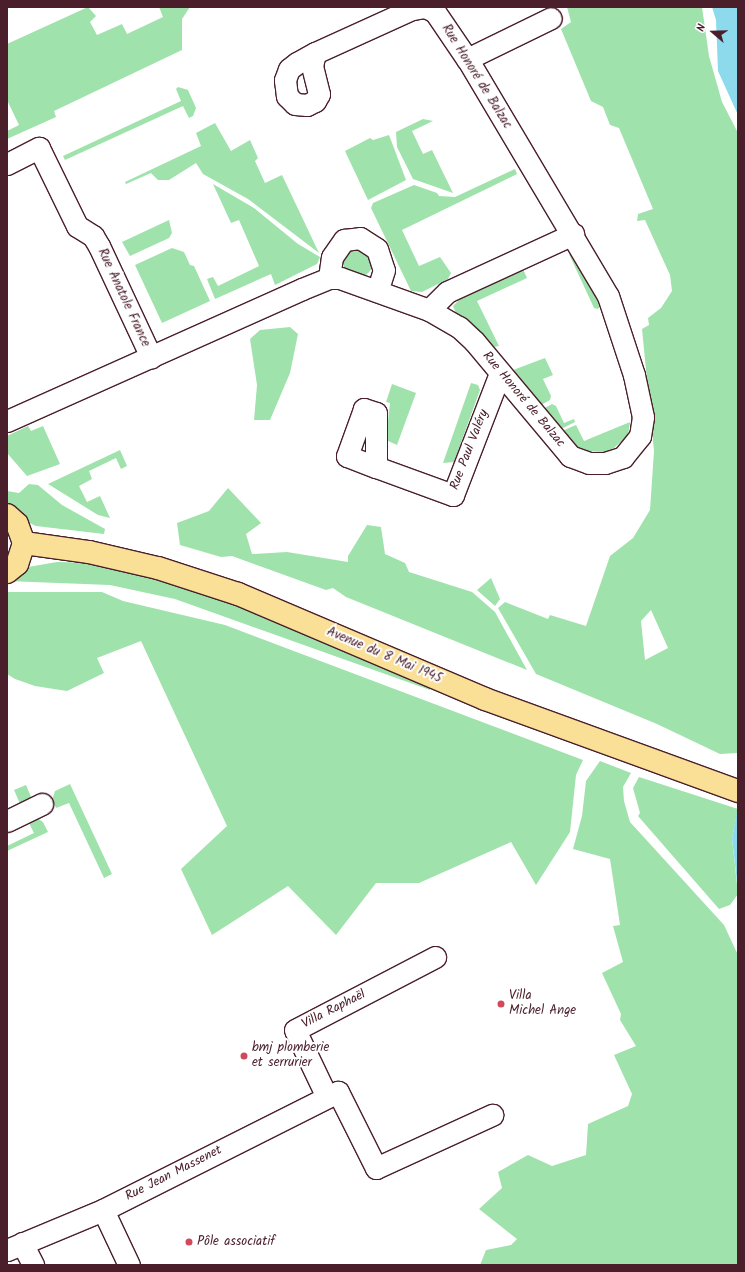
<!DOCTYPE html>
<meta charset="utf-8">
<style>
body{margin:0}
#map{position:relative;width:745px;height:1272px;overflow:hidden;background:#fff;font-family:Kalam,sans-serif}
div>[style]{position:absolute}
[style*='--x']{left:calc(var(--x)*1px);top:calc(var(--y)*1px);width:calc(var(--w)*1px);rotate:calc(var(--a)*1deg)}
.green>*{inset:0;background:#9fe2ac}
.round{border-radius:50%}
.water>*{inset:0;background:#8cdaeb}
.roads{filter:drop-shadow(1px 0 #4a1f2b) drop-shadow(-1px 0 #4a1f2b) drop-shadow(0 1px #4a1f2b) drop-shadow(0 -1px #4a1f2b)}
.minor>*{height:21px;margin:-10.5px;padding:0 10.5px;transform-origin:10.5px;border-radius:10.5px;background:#fff}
.major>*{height:22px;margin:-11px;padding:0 11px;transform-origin:11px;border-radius:11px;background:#fadf96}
.dots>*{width:11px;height:11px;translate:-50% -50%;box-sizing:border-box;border:2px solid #fff;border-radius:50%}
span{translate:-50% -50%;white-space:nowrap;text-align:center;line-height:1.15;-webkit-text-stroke:4px #fff;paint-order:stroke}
.street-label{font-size:13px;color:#4a1f2b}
.poi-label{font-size:13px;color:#4a1f2b}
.left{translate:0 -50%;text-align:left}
.frame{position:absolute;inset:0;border:8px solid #4a1f2b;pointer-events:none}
.north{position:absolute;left:693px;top:12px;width:40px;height:40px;-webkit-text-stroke:3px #fff;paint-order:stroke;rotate:290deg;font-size:11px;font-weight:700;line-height:16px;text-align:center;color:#4a1f2b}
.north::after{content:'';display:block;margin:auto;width:14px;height:18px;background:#4a1f2b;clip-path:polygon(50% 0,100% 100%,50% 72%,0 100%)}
</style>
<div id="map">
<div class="green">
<div style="clip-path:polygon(88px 7px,96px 16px,90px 22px,97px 35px,122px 24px,127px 34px,163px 17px,159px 7px,190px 7px,182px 19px,182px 50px,54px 111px,56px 117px,7px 139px,7px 131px,19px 125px,7px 100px,7px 44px)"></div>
<div style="clip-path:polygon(evenodd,567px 7px,702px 7px,709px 56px,722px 102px,738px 133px,738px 753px,720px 754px,657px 724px,536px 674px,498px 608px,505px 602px,548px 619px,550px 615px,586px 626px,610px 556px,633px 538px,650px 510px,654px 451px,642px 329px,649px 325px,648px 318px,661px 308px,672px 291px,670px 275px,645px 220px,637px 221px,638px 214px,653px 209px,619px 128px,610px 125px,603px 107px,591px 101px,561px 29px,571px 22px,567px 7px,651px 610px,668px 648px,645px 660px,641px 621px,651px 610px)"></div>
<div style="clip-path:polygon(178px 87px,188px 90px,196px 108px,193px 116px,189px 118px,183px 106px,65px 160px,63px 156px,181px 101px,176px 89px)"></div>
<div style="clip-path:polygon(423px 119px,433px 121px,412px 131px,423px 154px,432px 150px,453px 193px,413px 179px,397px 147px,396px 132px)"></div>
<div style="clip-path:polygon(215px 123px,231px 151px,250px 140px,258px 158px,255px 161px,265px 183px,282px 175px,319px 253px,248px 199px,203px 174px,196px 163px,169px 180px,158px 180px,151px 173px,126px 184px,125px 182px,201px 146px,196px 133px)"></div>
<div style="clip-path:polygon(389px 135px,406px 180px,368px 200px,345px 151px,370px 138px,373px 140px)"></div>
<div style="clip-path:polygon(515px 169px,517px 174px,402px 230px,419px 266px,440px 257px,451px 273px,448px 279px,422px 292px,411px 291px,371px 208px,373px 203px,414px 185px,437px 193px,439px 196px,455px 197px)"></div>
<div style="clip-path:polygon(213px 184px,254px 208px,298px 244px,320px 257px,317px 264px,275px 285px,271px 274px,215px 299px,207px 279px,213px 277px,218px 286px,259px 266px,239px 220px,231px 223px)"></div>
<div style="clip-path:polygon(169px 220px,172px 233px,169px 238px,130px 256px,122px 242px)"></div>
<div class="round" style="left:343px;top:247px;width:30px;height:30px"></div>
<div style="clip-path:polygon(172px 248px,184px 252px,190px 265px,194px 266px,210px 301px,162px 323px,135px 265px)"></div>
<div style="clip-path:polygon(569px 254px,573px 256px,601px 305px,598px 309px,594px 308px)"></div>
<div style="clip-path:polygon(523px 269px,527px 278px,477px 301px,499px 346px,494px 347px,478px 329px,456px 313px,453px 306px,460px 299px)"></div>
<div style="clip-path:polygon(290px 327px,298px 334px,290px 373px,270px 420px,254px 420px,257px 385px,250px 339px,260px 330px)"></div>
<div style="clip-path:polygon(545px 358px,553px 375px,543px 379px,551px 396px,550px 400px,541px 405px,513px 370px)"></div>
<div style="clip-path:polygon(471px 383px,478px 385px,480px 390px,454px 462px,443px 463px)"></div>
<div style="clip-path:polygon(392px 384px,416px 393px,397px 445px,386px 440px,390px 403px,386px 402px)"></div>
<div style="clip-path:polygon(552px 404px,556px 406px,564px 423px,574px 419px,575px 422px,561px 429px,543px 409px)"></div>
<div style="clip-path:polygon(630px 422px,628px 435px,614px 448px,605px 452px,584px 451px,571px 443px,562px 431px,576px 425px,584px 441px)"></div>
<div style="clip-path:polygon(28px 426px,31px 431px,43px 426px,60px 464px,27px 476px,7px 453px,7px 436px)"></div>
<div style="clip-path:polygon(120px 450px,127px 466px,121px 469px,116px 458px,89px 471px,92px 479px,79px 486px,87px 502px,100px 496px,110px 518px,98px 515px,48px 484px)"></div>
<div style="clip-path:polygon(29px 484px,38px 485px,62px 505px,105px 529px,104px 534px,36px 526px,23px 520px,7px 507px,7px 491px,19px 493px)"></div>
<div style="clip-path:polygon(228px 488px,261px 523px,246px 534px,252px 554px,287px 552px,348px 562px,348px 556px,367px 525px,381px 527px,385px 554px,405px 563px,409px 572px,472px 592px,495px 612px,527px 670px,346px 597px,333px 588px,326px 590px,232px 556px,221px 557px,180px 545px,177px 523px,209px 511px)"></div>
<div style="clip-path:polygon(57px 562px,98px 563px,192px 588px,266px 616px,430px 688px,430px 690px,175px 599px,110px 585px,7px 581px,7px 578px,28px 567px)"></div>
<div style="clip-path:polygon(491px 578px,500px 599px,495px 606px,477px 590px)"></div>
<div style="clip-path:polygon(7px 592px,102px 592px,123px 601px,225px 625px,583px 760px,576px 775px,570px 832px,536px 885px,511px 842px,419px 883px,376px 883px,336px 935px,288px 886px,212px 935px,181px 869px,227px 826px,141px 641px,97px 658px,104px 673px,67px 691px,35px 686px,15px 679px,7px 674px)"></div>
<div style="clip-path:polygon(600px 761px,631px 773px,623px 787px,624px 801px,630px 822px,724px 925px,738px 955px,738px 1265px,480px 1265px,486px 1250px,511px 1245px,517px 1239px,479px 1209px,502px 1188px,498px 1172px,528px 1155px,552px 1166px,586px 1155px,588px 1124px,628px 1106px,632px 1094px,614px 1055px,636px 1046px,620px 1020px,621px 1014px,602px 973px,623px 962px,613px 926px,620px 925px,610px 859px,573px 849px,582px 816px,586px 781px)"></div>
<div style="clip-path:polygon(639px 777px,738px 809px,732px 838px,738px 894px,730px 905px,719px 909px,638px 816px,640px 813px,633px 788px)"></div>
<div style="clip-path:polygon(70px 784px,112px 874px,104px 878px,69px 803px,56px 808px,52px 800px,55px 791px)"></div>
<div style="clip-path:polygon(26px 785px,31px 797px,30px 801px,21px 806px,14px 790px)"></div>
<div style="clip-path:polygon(37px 818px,43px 822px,48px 832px,7px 851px,7px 846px,34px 833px,28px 821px)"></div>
</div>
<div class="water">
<div style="clip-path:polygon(712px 7px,738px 7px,738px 115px,718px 71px,716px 20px)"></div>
<div style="clip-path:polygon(738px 807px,738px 891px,732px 838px)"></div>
</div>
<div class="roads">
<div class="minor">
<div style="--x:467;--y:59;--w:93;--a:-26"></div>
<div style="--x:7;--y:164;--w:36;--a:-27"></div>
<div style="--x:39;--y:148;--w:87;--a:64"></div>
<div style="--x:77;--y:226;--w:19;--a:32"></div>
<div style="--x:93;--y:236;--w:12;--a:59"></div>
<div style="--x:99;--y:246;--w:123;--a:64.9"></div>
<div style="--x:329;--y:278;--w:21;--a:-82"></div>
<div style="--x:332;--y:257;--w:21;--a:-55"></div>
<div style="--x:344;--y:240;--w:16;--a:-7"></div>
<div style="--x:360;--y:238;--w:20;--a:33"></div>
<div style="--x:377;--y:249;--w:22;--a:72"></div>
<div style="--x:384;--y:270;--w:22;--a:108"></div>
<div style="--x:429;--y:310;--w:25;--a:-45"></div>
<div style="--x:447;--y:292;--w:139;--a:-24.7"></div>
<div style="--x:7;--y:421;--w:323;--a:-24.1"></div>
<div style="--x:302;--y:289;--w:29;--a:-22"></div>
<div style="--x:329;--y:278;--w:11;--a:0"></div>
<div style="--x:340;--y:278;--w:95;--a:19.8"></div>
<div style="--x:429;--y:310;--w:34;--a:30"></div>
<div style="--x:459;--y:327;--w:21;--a:43"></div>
<div style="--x:474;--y:341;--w:150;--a:50.1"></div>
<div style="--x:570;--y:456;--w:20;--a:20"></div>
<div style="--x:589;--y:463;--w:16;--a:0"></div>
<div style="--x:605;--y:463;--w:19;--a:-18"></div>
<div style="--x:623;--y:457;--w:27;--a:-51"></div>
<div style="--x:640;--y:436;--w:19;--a:-81"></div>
<div style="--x:643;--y:417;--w:43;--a:-102.1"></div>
<div style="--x:634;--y:375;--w:83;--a:-108.2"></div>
<div style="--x:608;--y:296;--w:276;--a:-120.7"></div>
<div style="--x:467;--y:59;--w:57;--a:-124.2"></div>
<div style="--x:435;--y:12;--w:11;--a:-153"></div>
<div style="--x:425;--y:7;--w:13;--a:171"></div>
<div style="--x:412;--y:9;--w:107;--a:155.6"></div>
<div style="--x:315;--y:53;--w:21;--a:151"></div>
<div style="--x:297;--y:63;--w:10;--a:143"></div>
<div style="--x:289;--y:69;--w:12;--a:110"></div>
<div style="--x:285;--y:80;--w:16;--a:83"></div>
<div style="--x:287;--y:96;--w:11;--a:45"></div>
<div style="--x:295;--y:104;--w:12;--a:5"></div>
<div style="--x:307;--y:105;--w:9;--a:-27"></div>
<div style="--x:315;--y:101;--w:8;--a:-60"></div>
<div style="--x:319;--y:94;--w:29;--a:-104"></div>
<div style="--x:312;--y:66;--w:13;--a:-77"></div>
<div style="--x:376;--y:467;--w:54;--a:-90"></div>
<div style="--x:376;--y:413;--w:13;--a:-162"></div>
<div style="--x:364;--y:409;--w:50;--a:109.9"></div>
<div style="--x:347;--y:456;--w:31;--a:21"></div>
<div style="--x:376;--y:467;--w:82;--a:20"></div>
<div style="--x:453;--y:495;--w:131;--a:-68.9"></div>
<div style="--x:7;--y:821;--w:39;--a:-26"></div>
<div style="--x:327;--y:1097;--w:74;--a:-115.5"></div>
<div style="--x:295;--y:1030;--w:158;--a:-27.5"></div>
<div style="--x:103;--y:1210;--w:61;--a:64.7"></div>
<div style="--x:22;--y:1243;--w:25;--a:63"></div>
<div style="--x:7;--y:1250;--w:104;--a:-22.6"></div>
<div style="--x:103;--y:1210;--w:263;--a:-26.7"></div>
<div style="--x:338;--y:1092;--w:85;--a:63.4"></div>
<div style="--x:376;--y:1168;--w:128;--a:-24.6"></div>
</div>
<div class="major">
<div style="--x:7;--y:515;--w:13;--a:42"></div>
<div style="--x:17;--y:524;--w:20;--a:70"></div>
<div style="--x:24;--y:543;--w:22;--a:108"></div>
<div style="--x:17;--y:564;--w:13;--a:141"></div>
<div style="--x:24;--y:543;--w:66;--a:7.9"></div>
<div style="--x:89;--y:552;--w:71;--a:13.1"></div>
<div style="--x:158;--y:568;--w:84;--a:18"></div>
<div style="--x:238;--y:594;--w:268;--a:23"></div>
<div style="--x:485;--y:699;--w:269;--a:20"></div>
</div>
</div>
<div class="dots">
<div style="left:501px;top:1004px;background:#d1495b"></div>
<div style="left:244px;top:1056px;background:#d1495b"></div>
<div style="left:189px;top:1242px;background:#d1495b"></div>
</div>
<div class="street-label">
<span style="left:476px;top:77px;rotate:58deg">Rue Honoré de Balzac</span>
<span style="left:123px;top:298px;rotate:65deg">Rue Anatole France</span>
<span style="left:523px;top:400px;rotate:50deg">Rue Honoré de Balzac</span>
<span style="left:470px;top:450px;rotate:-69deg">Rue Paul Valéry</span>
<span style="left:384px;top:656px;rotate:23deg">Avenue du 8 Mai 1945</span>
<span style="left:334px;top:1010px;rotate:-27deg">Villa Raphaël</span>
<span style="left:174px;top:1174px;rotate:-27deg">Rue Jean Massenet</span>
</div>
<div class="poi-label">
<span class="left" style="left:509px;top:1004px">Villa<br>Michel Ange</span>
<span class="left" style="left:252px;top:1056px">bmj plomberie<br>et serrurier</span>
<span class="left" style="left:197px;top:1242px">Pôle associatif</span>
</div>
<div class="frame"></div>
<div class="north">N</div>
</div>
